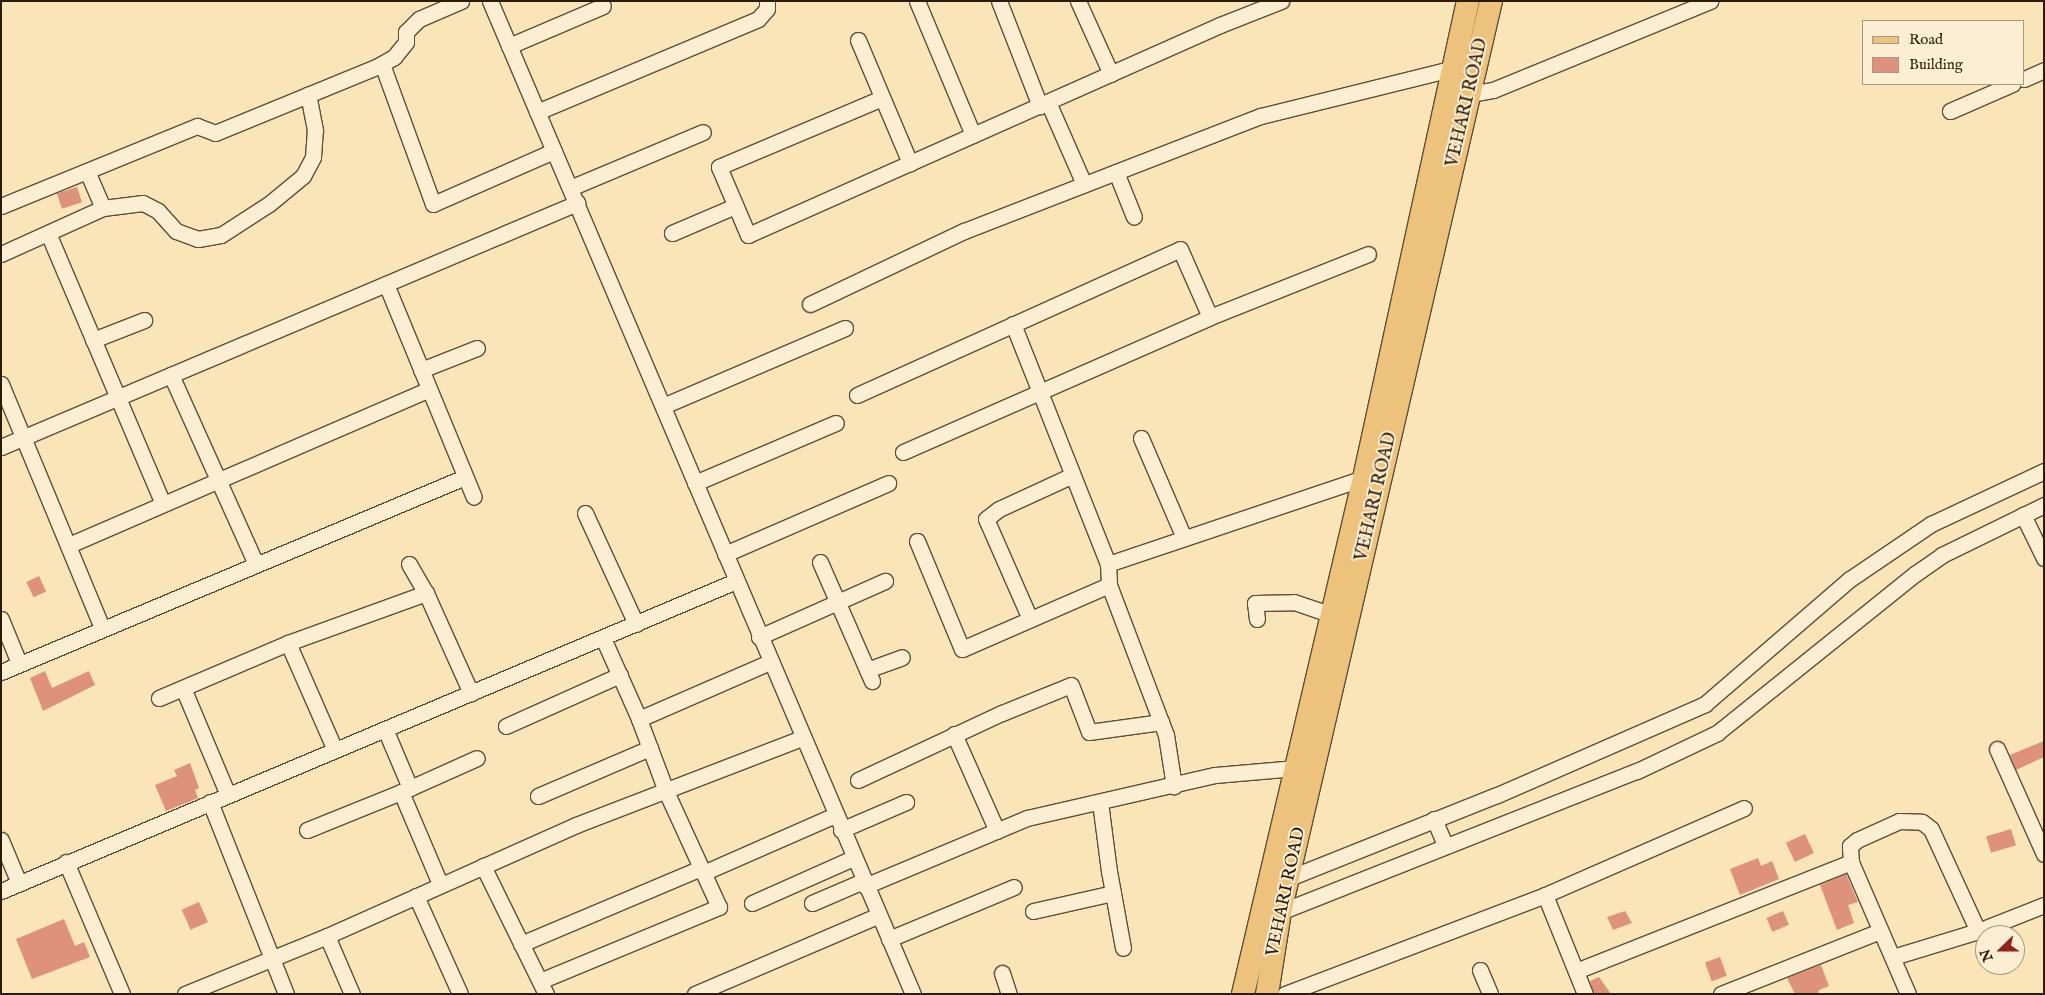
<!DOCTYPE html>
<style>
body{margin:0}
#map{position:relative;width:2045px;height:995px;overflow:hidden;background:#fae5b9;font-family:"IM FELL English",serif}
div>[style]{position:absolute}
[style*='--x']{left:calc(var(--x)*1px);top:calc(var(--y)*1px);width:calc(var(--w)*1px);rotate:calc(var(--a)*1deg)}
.building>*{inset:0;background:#df927b;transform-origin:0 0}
.roads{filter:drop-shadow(1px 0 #5f4e35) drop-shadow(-1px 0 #5f4e35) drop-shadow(0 1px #5f4e35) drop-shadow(0 -1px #5f4e35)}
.street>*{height:15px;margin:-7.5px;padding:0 7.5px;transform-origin:7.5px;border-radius:7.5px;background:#fceed2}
.primary>*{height:22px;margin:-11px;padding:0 11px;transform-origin:11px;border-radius:11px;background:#edc27c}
span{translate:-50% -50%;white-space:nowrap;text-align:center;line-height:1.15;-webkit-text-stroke:4px #fceed2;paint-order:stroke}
.street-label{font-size:18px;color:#2b1b09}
.frame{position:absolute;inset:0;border:2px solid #2b1b09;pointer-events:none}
.legend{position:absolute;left:1862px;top:20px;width:162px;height:65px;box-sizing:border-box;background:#fceed2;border:1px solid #a89a82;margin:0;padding:6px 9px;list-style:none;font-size:15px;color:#2b1b09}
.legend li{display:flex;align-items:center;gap:10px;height:25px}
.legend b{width:25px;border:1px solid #a89a82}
.north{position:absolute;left:1975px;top:925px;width:50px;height:50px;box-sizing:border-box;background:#fceed2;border:1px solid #a89a82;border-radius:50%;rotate:248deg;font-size:14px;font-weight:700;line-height:20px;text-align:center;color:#2b1b09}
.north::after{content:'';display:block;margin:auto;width:18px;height:22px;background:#8f2418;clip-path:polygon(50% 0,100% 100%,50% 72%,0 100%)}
</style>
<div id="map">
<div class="building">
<div style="left:77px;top:187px;width:16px;height:21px;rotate:72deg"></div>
<div style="left:39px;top:576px;width:17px;height:14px;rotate:65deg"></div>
<div style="clip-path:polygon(45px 671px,52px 688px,89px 671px,95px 685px,43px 711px,30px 678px)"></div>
<div style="clip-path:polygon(2044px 741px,2044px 757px,2016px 770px,2010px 755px)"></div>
<div style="clip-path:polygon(190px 763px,199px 788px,195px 790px,198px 798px,166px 811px,155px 785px,177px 776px,174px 770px)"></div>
<div style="left:2011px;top:829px;width:17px;height:26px;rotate:73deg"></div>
<div style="left:1805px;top:834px;width:21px;height:21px;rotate:65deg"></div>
<div style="clip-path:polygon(1758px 858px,1761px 866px,1772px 861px,1779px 879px,1740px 895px,1730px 869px)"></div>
<div style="clip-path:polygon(1846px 874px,1858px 902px,1848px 905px,1854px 923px,1837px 930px,1820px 885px)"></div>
<div style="left:199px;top:902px;width:22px;height:19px;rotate:66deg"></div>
<div style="clip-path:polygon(1625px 911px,1632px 923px,1613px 930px,1607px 917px)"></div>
<div style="left:1783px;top:911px;width:15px;height:18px;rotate:67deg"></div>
<div style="clip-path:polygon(64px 919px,75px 946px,84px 942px,90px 957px,32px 979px,16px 939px)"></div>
<div style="left:1720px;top:957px;width:20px;height:16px;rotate:70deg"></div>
<div style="clip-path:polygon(1821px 965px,1829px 986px,1819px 990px,1818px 994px,1795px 994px,1787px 978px)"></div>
<div style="clip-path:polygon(1599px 977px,1611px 994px,1594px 994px,1590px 981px)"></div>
</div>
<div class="roads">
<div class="street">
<div style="--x:490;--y:1;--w:1079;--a:66.93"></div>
<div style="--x:917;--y:1;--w:145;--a:67.3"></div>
<div style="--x:999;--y:1;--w:113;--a:68.7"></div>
<div style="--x:1078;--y:1;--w:80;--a:65.7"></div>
<div style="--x:858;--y:40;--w:134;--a:67.1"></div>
<div style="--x:509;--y:46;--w:102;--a:-23.1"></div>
<div style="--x:382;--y:64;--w:149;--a:70"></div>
<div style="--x:433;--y:204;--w:132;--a:-23.7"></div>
<div style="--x:2024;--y:79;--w:22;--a:-24"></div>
<div style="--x:1470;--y:94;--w:23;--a:-10"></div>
<div style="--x:1493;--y:90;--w:235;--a:-22.3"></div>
<div style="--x:882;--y:98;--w:177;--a:157.1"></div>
<div style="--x:719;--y:167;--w:74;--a:66.9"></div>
<div style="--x:748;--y:235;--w:517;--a:-23.99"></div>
<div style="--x:1220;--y:25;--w:66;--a:-21.5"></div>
<div style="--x:1048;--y:102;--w:90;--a:66.3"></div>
<div style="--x:1950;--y:111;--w:68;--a:-23.5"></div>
<div style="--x:537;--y:112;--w:240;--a:-22.8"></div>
<div style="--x:758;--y:19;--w:13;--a:-48"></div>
<div style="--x:767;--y:9;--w:8;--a:-90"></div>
<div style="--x:87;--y:171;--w:40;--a:66.6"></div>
<div style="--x:1116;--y:172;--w:48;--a:68.2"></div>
<div style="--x:570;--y:188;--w:144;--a:-22.8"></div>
<div style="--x:1;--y:206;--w:212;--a:-22.2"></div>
<div style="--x:197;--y:126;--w:19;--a:21"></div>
<div style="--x:215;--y:133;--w:174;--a:-22.3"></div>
<div style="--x:376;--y:67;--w:21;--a:-29"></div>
<div style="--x:394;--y:57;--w:19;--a:-51"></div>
<div style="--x:406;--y:42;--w:10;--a:-90"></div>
<div style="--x:406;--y:32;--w:18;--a:-45"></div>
<div style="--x:419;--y:19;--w:46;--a:-23.2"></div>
<div style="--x:48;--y:233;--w:294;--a:67"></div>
<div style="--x:672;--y:233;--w:69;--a:-23.2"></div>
<div style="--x:1;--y:254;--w:112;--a:-24.3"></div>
<div style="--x:103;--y:208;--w:40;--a:-7.1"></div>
<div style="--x:143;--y:203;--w:17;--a:28"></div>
<div style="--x:158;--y:211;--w:27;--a:48"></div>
<div style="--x:176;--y:231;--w:23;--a:20"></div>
<div style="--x:198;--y:239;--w:23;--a:-10"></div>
<div style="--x:221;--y:235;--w:57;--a:-32.9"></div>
<div style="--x:269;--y:204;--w:44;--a:-39.5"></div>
<div style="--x:303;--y:176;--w:21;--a:-62"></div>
<div style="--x:313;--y:157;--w:27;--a:-86"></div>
<div style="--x:315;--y:130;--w:36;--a:-101"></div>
<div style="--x:386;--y:284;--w:230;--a:67.6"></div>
<div style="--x:810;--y:304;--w:170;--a:-25.4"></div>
<div style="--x:964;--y:231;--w:318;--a:-21.2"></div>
<div style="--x:1261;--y:116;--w:200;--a:-13.9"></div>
<div style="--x:1013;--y:324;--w:258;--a:68.4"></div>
<div style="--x:1108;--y:564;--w:21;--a:87"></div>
<div style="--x:1109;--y:585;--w:160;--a:69.2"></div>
<div style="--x:1166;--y:735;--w:52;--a:81.1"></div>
<div style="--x:93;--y:340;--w:55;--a:-21.4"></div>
<div style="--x:421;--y:370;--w:60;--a:-21.4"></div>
<div style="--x:171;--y:375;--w:207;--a:65.8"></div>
<div style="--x:1;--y:384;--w:264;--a:67.5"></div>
<div style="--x:857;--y:395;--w:354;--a:-24.3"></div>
<div style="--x:1180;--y:249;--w:74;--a:66.2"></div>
<div style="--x:663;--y:406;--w:198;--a:-23.2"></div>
<div style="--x:1141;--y:438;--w:109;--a:66.7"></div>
<div style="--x:1;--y:447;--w:626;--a:-22.96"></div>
<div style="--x:903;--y:452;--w:335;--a:-23.7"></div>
<div style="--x:1210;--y:317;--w:170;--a:-21.7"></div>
<div style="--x:695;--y:483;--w:153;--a:-23.1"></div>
<div style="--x:585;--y:513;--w:122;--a:65.3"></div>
<div style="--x:2023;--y:515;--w:48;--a:64"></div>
<div style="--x:917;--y:541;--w:117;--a:67.4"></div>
<div style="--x:962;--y:649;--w:160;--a:-23.5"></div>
<div style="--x:69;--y:545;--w:392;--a:-23.4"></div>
<div style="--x:725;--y:554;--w:178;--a:-23.5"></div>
<div style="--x:820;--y:562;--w:130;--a:66.4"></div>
<div style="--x:409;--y:564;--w:34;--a:60"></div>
<div style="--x:426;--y:593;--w:110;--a:65.8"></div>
<div style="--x:1108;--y:564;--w:270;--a:-18.6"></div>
<div style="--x:1;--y:619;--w:48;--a:67.8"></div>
<div style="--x:1030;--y:619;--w:109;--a:-113.7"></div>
<div style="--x:986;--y:519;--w:16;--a:-38"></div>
<div style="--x:999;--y:509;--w:81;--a:-24.7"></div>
<div style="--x:1257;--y:619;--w:16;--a:-97"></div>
<div style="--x:1255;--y:603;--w:39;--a:-1"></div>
<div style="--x:1294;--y:602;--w:40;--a:18.9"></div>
<div style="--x:759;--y:637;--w:138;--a:-24"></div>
<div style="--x:603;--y:638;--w:89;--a:66"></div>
<div style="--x:639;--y:719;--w:143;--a:-23.5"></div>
<div style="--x:288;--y:643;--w:117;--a:66.3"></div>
<div style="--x:867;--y:670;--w:37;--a:-20"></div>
<div style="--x:1;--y:672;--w:503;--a:-22.8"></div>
<div style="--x:183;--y:688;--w:116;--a:67.2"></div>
<div style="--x:159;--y:698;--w:140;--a:-23.1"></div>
<div style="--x:288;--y:643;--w:147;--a:-19.9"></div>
<div style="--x:506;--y:726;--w:125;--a:-24.1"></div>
<div style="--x:385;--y:729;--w:64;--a:67"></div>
<div style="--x:410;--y:788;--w:10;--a:156"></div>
<div style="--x:401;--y:792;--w:100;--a:67"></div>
<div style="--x:954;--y:734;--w:106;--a:66.1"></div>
<div style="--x:1997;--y:749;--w:115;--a:65.9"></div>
<div style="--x:858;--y:780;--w:159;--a:-25"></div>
<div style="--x:1002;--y:713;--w:74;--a:-22.1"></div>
<div style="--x:1071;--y:685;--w:50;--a:69"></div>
<div style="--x:1089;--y:732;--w:73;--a:-7.9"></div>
<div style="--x:410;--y:788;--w:73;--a:-24.1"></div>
<div style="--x:538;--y:796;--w:122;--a:-23.2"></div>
<div style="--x:210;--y:802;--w:206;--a:68.4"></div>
<div style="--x:1100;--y:802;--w:70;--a:82.6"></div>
<div style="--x:1109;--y:871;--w:78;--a:79.7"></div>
<div style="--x:1434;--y:819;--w:28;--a:67"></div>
<div style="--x:307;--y:830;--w:101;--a:-22"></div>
<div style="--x:841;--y:830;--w:71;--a:-23.3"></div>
<div style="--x:1;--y:840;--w:47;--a:67.3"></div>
<div style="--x:66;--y:862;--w:143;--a:67"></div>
<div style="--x:483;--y:866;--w:143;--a:63.8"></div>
<div style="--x:703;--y:873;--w:144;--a:-23.7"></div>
<div style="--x:1284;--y:880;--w:229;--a:-21.8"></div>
<div style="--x:1497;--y:795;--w:227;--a:-23.6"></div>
<div style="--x:1705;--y:704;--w:191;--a:-40.8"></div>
<div style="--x:1850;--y:579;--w:98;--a:-34.2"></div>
<div style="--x:1931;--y:524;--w:125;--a:-25.1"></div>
<div style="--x:865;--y:886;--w:176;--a:-22.8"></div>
<div style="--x:1027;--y:818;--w:193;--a:-12.9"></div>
<div style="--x:1215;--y:775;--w:81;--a:-4.9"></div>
<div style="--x:1;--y:891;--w:798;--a:-22.87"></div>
<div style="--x:1545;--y:895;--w:107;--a:68"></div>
<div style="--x:416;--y:896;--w:107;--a:65.8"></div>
<div style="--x:752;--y:903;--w:111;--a:-24"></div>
<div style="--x:812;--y:903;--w:56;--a:-23.3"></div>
<div style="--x:1274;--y:910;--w:6;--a:18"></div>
<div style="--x:1280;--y:912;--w:384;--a:-21.6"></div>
<div style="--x:1637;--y:771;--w:89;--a:-25.4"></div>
<div style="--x:1717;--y:733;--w:254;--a:-38.8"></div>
<div style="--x:1915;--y:574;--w:33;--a:-35"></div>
<div style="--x:1942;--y:555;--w:114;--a:-26.1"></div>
<div style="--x:1033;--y:911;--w:82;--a:-12.7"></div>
<div style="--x:327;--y:936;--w:63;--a:66.7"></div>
<div style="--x:889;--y:939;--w:135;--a:-22.6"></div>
<div style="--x:521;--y:944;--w:195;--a:-22.9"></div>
<div style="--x:1893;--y:957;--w:89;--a:-17"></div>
<div style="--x:1978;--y:931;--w:71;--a:-21.5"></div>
<div style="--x:1480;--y:970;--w:26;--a:67"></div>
<div style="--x:1576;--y:971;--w:296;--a:-21.6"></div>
<div style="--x:1002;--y:973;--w:22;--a:72"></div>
<div style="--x:540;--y:981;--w:194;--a:-22.5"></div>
<div style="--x:719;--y:907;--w:128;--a:-114.6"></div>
<div style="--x:666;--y:791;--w:77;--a:-110.6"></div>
<div style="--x:185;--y:994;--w:153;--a:-22.2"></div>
<div style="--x:327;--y:936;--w:273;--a:-24"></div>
<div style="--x:576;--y:825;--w:242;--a:-21.1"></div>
<div style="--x:695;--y:994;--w:200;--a:-23.2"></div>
<div style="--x:1285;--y:994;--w:278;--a:-20.8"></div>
<div style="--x:1545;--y:895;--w:217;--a:-23.6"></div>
<div style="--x:1721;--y:994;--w:171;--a:-21.6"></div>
<div style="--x:1908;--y:994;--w:144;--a:-113.4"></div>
<div style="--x:1851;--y:862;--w:16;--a:-94"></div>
<div style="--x:1850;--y:846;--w:9;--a:-41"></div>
<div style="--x:1857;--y:840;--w:46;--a:-24.3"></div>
<div style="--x:1899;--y:821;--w:23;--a:2"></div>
<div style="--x:1922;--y:822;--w:11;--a:38"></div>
<div style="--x:1931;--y:829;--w:112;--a:65.3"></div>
</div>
<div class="primary">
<div style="--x:1243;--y:994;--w:530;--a:-76.8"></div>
<div style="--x:1364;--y:478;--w:488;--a:-77.7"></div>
<div style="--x:1267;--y:994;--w:83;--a:-81"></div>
<div style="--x:1280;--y:912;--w:935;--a:-76.96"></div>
</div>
</div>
<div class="street-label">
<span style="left:1468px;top:103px;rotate:-77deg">VEHARI ROAD</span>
<span style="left:1377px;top:497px;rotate:-77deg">VEHARI ROAD</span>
<span style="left:1287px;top:892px;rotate:-78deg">VEHARI ROAD</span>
</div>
<div class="frame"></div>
<ul class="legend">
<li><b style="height:6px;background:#edc27c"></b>Road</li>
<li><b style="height:14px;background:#df927b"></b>Building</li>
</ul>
<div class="north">N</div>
</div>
